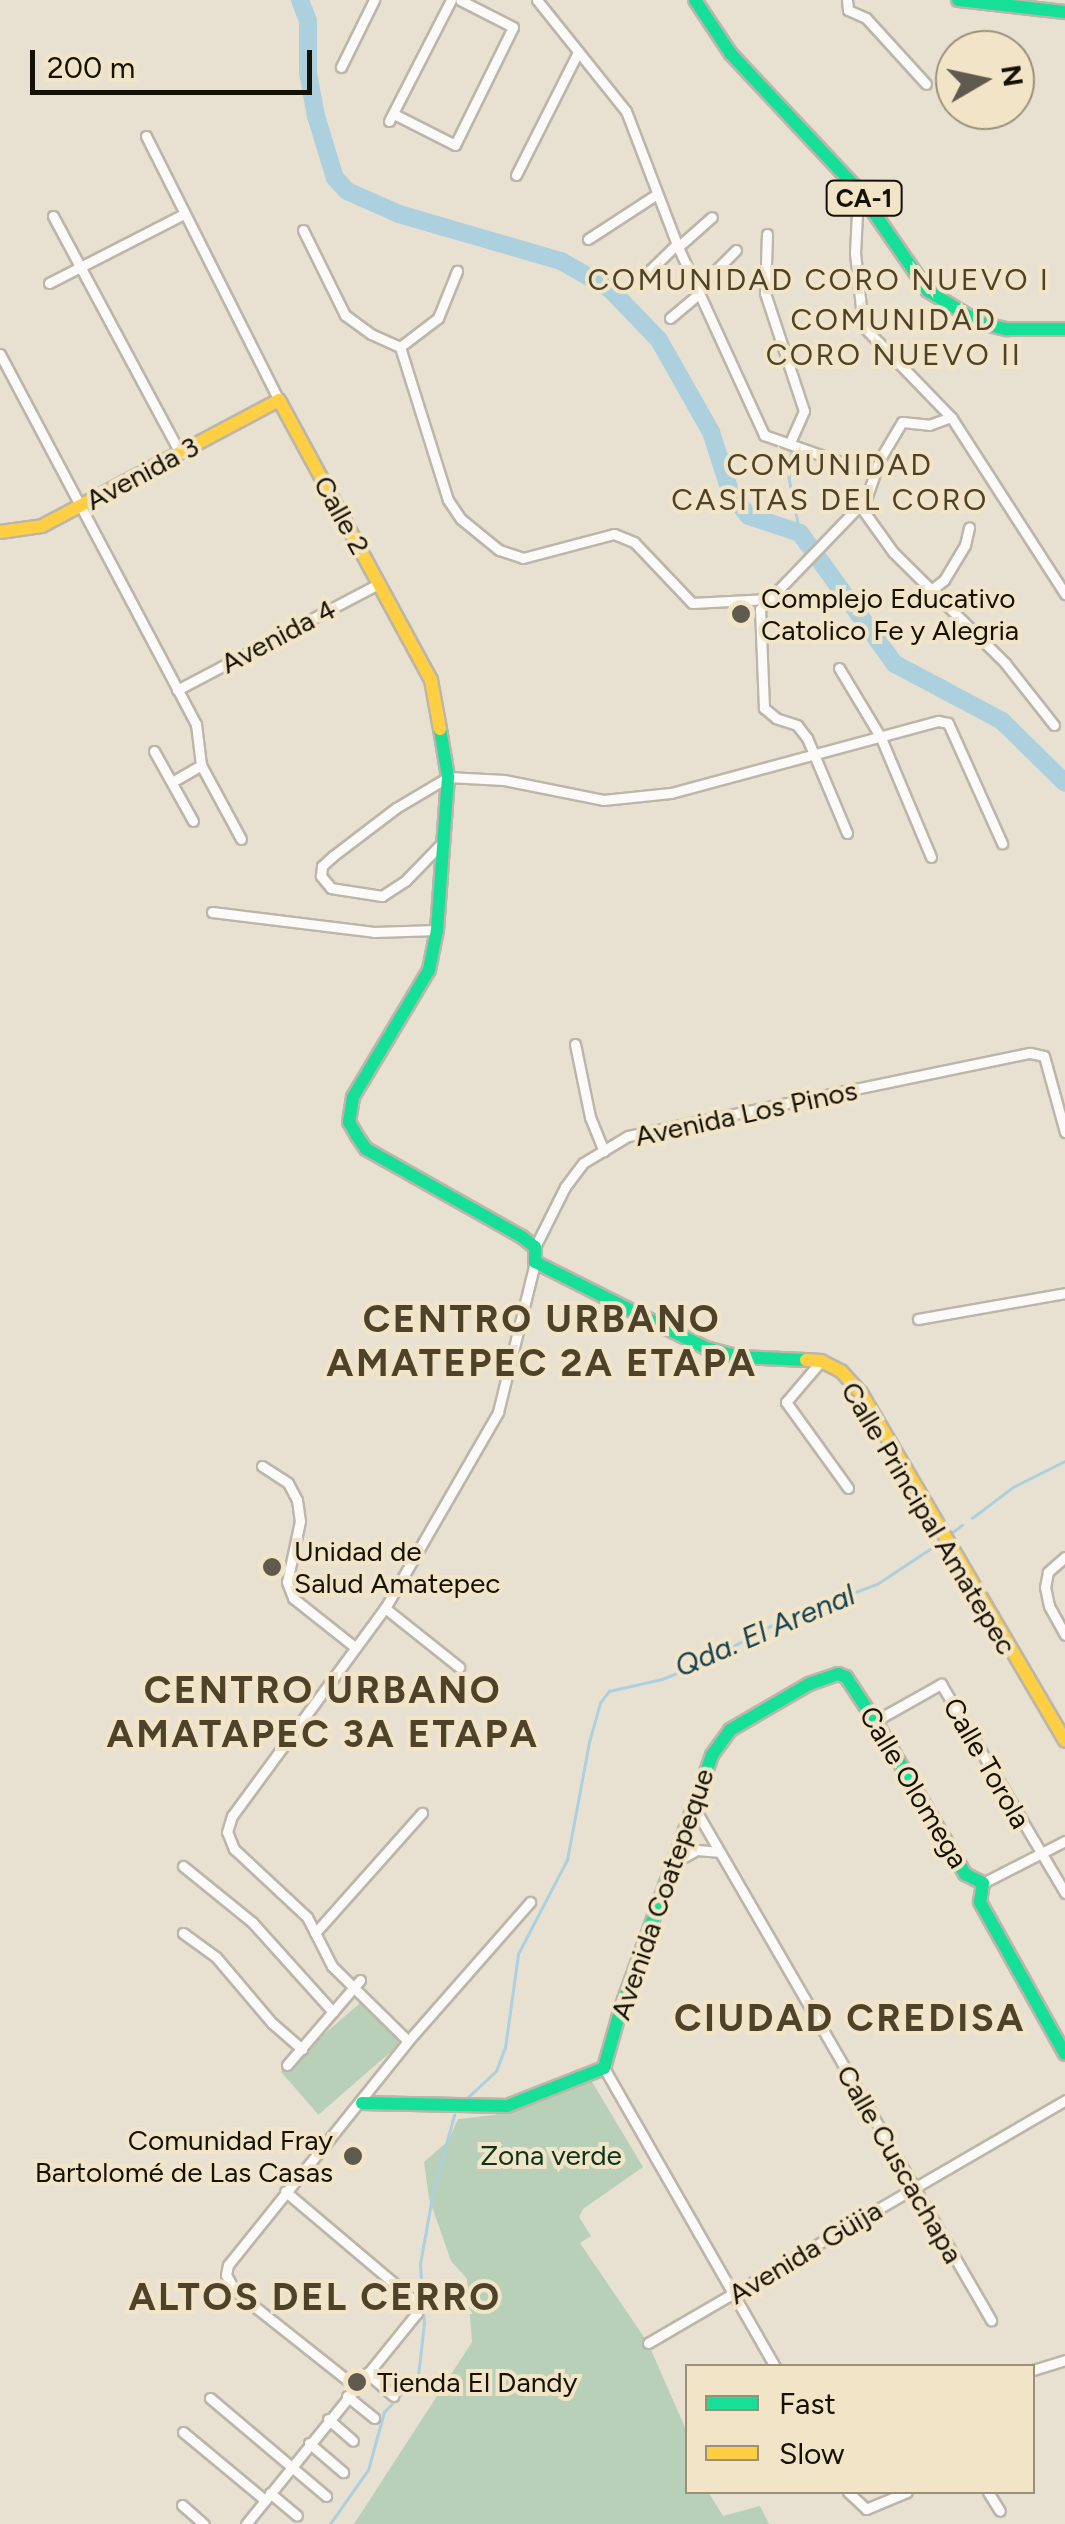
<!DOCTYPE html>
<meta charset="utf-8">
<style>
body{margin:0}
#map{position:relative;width:1065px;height:2524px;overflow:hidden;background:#e8e1d1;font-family:Figtree,sans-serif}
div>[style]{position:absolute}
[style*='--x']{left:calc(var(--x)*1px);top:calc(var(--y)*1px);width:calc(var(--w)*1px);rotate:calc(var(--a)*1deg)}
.green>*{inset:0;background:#b9d0b8;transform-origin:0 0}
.stream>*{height:2.5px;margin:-1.25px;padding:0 1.25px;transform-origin:1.25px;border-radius:1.25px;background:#acd0dd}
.river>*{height:18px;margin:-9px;padding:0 9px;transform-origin:9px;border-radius:9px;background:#acd0dd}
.roads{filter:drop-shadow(2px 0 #bcb6aa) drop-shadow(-2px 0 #bcb6aa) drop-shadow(0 2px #bcb6aa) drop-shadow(0 -2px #bcb6aa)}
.street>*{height:9px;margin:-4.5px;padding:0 4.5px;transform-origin:4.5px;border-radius:4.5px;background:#fcfaf8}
.fast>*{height:12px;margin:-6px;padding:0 6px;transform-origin:6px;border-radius:6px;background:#16e098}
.slow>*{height:12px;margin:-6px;padding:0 6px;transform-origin:6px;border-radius:6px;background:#ffcf43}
.dots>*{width:28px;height:28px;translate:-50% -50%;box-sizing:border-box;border:5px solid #f2e5c7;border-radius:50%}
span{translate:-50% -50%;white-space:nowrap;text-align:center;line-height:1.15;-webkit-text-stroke:8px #f2e5c7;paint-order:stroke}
.shield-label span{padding:2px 8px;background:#f2e5c7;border:2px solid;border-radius:8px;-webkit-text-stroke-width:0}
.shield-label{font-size:25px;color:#161107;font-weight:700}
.street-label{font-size:28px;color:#161107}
.poi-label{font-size:28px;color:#161107}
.left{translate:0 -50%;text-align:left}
.right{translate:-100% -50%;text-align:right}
.park-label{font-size:28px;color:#0b331e}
.neighbourhood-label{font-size:30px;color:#4e432a;letter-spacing:2.5px}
.water-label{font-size:30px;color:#144154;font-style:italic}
.district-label{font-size:38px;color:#4e432a;font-weight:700;letter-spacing:2.5px}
.legend{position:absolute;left:685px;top:2364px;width:350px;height:130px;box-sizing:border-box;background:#f2e5c7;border:2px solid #9a907a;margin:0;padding:12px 18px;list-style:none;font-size:30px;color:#161107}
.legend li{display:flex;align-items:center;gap:20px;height:50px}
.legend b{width:50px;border:2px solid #9a907a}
.north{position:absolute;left:935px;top:30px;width:100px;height:100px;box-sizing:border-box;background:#f2e5c7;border:2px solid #9a907a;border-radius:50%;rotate:81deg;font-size:28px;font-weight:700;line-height:40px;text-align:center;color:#161107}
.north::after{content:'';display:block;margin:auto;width:35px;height:45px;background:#605a4e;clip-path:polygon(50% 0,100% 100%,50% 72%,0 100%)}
.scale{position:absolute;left:30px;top:50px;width:282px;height:45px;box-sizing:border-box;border:5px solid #161107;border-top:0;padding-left:12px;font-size:30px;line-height:35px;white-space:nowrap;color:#161107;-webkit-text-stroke:8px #f2e5c7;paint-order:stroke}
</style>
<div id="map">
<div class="green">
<div style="left:367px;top:1997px;width:57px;height:114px;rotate:49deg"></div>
<div style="clip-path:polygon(591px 2080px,643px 2167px,583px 2209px,579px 2217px,591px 2236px,580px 2243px,648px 2343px,687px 2432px,688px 2492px,709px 2493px,723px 2516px,760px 2506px,769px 2524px,354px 2524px,472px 2342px,467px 2279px,451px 2261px,429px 2198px,424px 2162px,448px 2141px,458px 2119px,494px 2115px)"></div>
</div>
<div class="stream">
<div style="--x:791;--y:451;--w:27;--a:94"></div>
<div style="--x:789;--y:478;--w:56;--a:78.7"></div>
<div style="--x:972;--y:1518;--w:51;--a:-37.1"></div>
<div style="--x:1013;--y:1487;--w:58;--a:-26.6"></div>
<div style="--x:950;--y:1534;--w:15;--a:-37"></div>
<div style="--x:464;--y:2101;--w:44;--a:-43.2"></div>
<div style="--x:496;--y:2071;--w:25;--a:-69"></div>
<div style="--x:505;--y:2048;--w:95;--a:-82.1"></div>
<div style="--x:518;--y:1954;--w:106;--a:-62.5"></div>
<div style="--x:567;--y:1860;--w:120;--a:-79.4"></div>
<div style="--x:589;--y:1742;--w:41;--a:-74.2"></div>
<div style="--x:600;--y:1703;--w:15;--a:-53"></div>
<div style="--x:609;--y:1691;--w:54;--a:-12.8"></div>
<div style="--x:662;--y:1679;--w:41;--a:-21.5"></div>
<div style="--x:700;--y:1664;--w:91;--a:-28.3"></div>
<div style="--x:780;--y:1621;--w:104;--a:-20.9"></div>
<div style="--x:877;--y:1584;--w:71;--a:-33.5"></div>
<div style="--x:330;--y:2524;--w:66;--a:-54.9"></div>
<div style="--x:368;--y:2470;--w:60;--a:-74.6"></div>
<div style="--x:384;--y:2412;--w:50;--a:-46.6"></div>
<div style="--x:418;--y:2376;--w:53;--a:-83.5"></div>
<div style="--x:424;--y:2323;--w:59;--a:-93.9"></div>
<div style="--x:420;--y:2264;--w:73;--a:-79.8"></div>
<div style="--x:433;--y:2192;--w:80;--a:-74.7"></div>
</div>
<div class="river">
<div style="--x:300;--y:0;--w:22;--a:69"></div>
<div style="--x:308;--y:21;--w:52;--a:90"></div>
<div style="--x:308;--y:73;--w:44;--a:79.5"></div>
<div style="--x:316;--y:116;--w:65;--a:73"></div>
<div style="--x:335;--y:178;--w:18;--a:47"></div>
<div style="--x:347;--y:191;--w:57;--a:23.9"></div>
<div style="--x:399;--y:214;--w:169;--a:16.2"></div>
<div style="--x:561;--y:261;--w:56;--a:29.7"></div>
<div style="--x:610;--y:289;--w:71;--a:46.1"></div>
<div style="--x:659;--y:340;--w:106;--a:60.5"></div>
<div style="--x:711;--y:432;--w:65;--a:72.1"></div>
<div style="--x:731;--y:494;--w:28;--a:51"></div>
<div style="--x:749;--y:516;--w:54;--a:18.4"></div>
<div style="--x:800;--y:533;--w:162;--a:54.1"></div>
<div style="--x:895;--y:664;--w:121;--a:28"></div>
<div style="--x:1002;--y:721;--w:88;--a:44.5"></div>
</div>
<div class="roads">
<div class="street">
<div style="--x:537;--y:0;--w:142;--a:51.3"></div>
<div style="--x:626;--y:111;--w:146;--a:69.1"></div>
<div style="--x:678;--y:247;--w:207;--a:65.4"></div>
<div style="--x:764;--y:435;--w:117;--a:19.5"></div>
<div style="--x:847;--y:0;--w:10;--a:84"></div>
<div style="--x:848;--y:10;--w:20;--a:24"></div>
<div style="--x:866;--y:18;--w:89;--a:47.7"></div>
<div style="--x:341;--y:67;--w:75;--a:-63.8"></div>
<div style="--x:394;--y:114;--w:68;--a:26.9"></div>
<div style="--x:455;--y:145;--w:131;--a:-63.8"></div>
<div style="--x:513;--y:27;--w:59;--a:-153"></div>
<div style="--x:389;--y:121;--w:136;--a:-62.9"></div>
<div style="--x:146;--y:136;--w:296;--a:63.3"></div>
<div style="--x:516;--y:175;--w:138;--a:-63.2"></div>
<div style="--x:858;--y:194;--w:59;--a:92.9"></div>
<div style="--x:855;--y:253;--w:73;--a:83.7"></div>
<div style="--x:863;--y:326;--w:127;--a:46"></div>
<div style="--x:951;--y:417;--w:211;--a:57.2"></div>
<div style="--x:53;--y:216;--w:269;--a:61.8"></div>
<div style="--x:303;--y:230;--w:95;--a:63.7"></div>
<div style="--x:345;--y:315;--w:32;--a:36"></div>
<div style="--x:371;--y:334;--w:32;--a:24"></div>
<div style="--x:767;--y:234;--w:59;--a:91.9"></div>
<div style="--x:765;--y:293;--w:124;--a:71.7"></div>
<div style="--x:804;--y:411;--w:36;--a:114"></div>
<div style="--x:588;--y:239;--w:82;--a:-33.1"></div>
<div style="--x:678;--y:247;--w:45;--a:-41.4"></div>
<div style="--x:642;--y:278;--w:49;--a:-44.2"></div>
<div style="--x:49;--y:283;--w:152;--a:-27.1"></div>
<div style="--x:697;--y:289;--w:55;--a:-45"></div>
<div style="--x:670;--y:318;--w:38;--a:-40"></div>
<div style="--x:400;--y:347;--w:160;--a:72.6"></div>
<div style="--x:448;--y:500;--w:23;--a:56"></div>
<div style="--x:461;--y:519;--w:49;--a:39.2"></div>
<div style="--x:499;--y:550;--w:25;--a:18"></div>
<div style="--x:523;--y:558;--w:94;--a:-14.8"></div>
<div style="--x:614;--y:534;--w:22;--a:22"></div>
<div style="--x:634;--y:542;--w:84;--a:46.4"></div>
<div style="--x:692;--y:603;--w:77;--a:-3"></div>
<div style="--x:400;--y:347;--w:48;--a:-37.3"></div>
<div style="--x:438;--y:318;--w:51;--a:-68"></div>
<div style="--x:0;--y:354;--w:419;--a:62.1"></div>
<div style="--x:196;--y:724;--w:41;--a:83"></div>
<div style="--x:201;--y:765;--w:84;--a:61.6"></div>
<div style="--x:860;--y:506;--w:57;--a:54.3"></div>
<div style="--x:893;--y:552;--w:158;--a:44.7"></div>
<div style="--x:1005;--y:663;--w:79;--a:51.7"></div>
<div style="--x:930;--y:591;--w:18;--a:-38"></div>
<div style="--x:944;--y:580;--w:41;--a:-59"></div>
<div style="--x:965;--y:545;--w:18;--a:-77"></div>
<div style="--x:839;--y:668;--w:82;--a:59"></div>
<div style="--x:881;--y:738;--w:129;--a:67.2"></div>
<div style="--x:177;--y:690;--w:229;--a:-27.8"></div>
<div style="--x:154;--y:751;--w:80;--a:60.9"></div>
<div style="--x:172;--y:782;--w:34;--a:-30"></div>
<div style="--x:847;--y:833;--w:103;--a:-112.8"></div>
<div style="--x:807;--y:738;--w:16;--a:-128"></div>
<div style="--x:797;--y:725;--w:22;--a:-162"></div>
<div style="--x:776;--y:718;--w:16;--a:-140"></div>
<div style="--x:764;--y:708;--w:99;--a:-92.3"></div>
<div style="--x:760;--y:609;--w:153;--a:-46.1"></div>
<div style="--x:866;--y:499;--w:42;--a:-70.7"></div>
<div style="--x:880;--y:459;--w:43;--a:-59.3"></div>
<div style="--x:902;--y:422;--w:27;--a:6"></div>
<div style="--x:929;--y:425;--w:23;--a:-20"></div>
<div style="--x:442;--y:843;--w:53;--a:134.2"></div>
<div style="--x:405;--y:881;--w:27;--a:147"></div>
<div style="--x:382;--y:896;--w:52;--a:-171.1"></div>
<div style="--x:331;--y:888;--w:16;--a:-130"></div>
<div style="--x:321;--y:876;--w:10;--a:-84"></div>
<div style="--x:322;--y:866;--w:15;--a:-42"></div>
<div style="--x:333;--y:856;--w:79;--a:-37.3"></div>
<div style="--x:396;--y:808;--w:61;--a:-30.8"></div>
<div style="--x:448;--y:777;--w:56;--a:3.1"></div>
<div style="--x:504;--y:780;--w:101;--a:11.4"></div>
<div style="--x:603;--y:800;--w:68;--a:-5.9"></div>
<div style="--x:671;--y:793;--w:277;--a:-15.1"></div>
<div style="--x:938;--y:721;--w:10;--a:11"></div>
<div style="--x:948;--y:723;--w:132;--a:65.8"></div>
<div style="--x:212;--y:912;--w:163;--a:7"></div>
<div style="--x:374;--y:932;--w:63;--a:-1.8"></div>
<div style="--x:575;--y:1044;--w:75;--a:78.4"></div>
<div style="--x:590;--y:1117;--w:37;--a:68"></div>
<div style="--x:535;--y:1247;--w:67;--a:-63.4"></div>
<div style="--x:565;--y:1187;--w:30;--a:-53"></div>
<div style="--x:583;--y:1163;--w:52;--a:-31"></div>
<div style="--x:628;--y:1136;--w:410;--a:-11.7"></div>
<div style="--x:1030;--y:1053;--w:14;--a:12"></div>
<div style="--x:1044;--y:1056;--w:79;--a:74.6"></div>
<div style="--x:918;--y:1319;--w:149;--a:-10"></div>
<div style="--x:821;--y:1361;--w:54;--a:130.5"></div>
<div style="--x:786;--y:1402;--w:106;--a:54.2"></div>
<div style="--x:262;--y:1466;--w:31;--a:33"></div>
<div style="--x:288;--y:1483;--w:19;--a:62"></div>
<div style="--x:297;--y:1500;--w:21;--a:82"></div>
<div style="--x:300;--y:1521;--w:62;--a:102"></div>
<div style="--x:287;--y:1582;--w:17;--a:69"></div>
<div style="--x:293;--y:1598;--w:80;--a:38.4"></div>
<div style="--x:1065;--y:1557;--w:23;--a:139"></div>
<div style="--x:1048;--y:1572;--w:15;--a:101"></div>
<div style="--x:1045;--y:1587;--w:19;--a:78"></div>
<div style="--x:1049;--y:1606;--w:33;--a:61"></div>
<div style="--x:385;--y:1608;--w:95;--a:38.6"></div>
<div style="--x:875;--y:1721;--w:76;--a:-29.3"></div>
<div style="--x:941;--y:1684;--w:243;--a:59.3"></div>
<div style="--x:695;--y:1809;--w:591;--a:59.92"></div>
<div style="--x:675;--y:1862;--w:25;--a:-29"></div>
<div style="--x:697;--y:1850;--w:21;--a:5"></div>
<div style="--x:183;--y:1866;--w:89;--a:39.1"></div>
<div style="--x:252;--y:1922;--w:121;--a:48"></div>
<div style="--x:983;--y:1883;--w:92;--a:-27.1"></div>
<div style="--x:183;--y:1933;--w:41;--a:36"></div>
<div style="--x:216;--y:1957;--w:87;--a:49.7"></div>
<div style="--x:272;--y:2023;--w:40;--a:41"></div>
<div style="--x:315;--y:1933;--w:161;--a:-48.3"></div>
<div style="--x:408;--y:2041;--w:107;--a:-135.4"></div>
<div style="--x:332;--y:1966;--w:55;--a:-117"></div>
<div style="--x:307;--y:1917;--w:100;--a:-137"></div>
<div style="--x:234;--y:1849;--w:18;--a:-112"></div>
<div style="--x:227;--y:1832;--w:17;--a:-73"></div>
<div style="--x:232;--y:1816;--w:258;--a:-53.7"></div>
<div style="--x:385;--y:1608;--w:226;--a:-60"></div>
<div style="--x:498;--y:1412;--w:154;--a:-76.1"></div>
<div style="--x:287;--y:2065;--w:112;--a:-49.3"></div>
<div style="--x:604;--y:2068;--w:344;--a:60.2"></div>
<div style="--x:648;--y:2343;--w:483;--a:-30.2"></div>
<div style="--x:1033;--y:2370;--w:34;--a:-17"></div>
<div style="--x:367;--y:2373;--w:35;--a:41"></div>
<div style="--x:356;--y:2387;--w:154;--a:-141.6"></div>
<div style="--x:235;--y:2291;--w:18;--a:-119"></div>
<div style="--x:226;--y:2275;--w:10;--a:-79"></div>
<div style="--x:228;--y:2265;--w:287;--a:-51.2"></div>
<div style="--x:408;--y:2041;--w:185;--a:-48.7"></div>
<div style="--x:347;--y:2396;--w:35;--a:39"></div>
<div style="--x:210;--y:2398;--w:152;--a:40.2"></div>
<div style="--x:328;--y:2419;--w:33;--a:41"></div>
<div style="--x:183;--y:2432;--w:107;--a:39.7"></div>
<div style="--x:309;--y:2443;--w:45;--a:40.5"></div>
<div style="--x:848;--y:2492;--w:25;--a:43"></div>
<div style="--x:866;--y:2509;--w:44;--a:-22.5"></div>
<div style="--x:988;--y:2492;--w:22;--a:58"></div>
<div style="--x:270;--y:2493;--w:35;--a:40"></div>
<div style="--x:182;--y:2505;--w:29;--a:41"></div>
<div style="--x:246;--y:2524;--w:272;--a:-51"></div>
<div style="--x:417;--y:2313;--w:12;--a:-99"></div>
<div style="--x:415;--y:2301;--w:170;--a:-139.8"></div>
</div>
<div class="fast">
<div style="--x:695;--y:0;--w:65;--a:56.3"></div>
<div style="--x:731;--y:54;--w:187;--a:46.9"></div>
<div style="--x:859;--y:191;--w:121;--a:55.4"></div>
<div style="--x:928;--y:291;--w:61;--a:31.6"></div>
<div style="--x:980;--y:323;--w:28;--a:13"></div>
<div style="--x:1007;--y:329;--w:58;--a:0"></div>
<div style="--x:958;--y:0;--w:108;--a:6.4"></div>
<div style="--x:440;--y:729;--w:49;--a:80.5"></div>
<div style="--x:448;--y:777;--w:153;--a:94.1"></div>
<div style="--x:437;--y:930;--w:41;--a:101.3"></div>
<div style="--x:429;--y:970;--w:148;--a:120.9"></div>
<div style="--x:353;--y:1097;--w:25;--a:99"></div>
<div style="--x:349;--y:1122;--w:16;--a:60"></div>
<div style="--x:357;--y:1136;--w:16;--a:55"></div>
<div style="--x:366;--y:1149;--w:179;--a:29.4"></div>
<div style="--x:522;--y:1237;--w:16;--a:38"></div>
<div style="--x:535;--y:1247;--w:15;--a:90"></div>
<div style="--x:535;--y:1262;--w:191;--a:26.7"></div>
<div style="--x:706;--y:1348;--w:34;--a:15"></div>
<div style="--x:739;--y:1357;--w:67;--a:2.6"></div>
<div style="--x:362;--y:2103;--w:145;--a:1.2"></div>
<div style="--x:507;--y:2106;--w:104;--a:-21.4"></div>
<div style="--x:604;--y:2068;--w:62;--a:-74.2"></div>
<div style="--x:621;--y:2008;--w:269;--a:-70.2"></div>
<div style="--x:712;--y:1755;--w:31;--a:-54"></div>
<div style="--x:730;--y:1730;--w:91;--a:-30.2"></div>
<div style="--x:809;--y:1684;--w:31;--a:-19"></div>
<div style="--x:838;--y:1674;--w:9;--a:21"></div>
<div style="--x:846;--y:1677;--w:53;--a:56.6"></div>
<div style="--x:875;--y:1721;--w:178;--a:59.5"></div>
<div style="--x:965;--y:1874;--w:20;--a:27"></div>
<div style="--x:983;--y:1883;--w:19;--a:99"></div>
<div style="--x:980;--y:1902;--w:174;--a:60.8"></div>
</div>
<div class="slow">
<div style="--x:0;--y:532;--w:42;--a:-8.1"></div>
<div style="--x:42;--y:526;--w:268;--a:-28"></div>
<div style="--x:279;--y:400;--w:319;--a:61.5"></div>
<div style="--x:431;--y:680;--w:50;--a:79.6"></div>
<div style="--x:806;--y:1360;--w:15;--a:4"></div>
<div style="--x:821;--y:1361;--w:22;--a:27"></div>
<div style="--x:841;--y:1371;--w:30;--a:48"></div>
<div style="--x:861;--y:1393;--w:403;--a:59.6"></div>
</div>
</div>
<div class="dots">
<div style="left:741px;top:614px;background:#605a4e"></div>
<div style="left:272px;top:1567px;background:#605a4e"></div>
<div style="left:353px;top:2156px;background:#605a4e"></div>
<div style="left:357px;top:2382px;background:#605a4e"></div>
</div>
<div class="shield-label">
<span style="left:864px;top:198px">CA-1</span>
</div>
<div class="street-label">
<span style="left:142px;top:473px;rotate:-28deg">Avenida 3</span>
<span style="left:342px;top:515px;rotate:61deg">Calle 2</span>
<span style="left:278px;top:636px;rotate:-28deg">Avenida 4</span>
<span style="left:746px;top:1113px;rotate:-12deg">Avenida Los Pinos</span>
<span style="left:929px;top:1518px;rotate:59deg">Calle Principal Amatepec</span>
<span style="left:987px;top:1763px;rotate:60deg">Calle Torola</span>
<span style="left:914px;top:1787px;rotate:59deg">Calle Olomega</span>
<span style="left:662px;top:1894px;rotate:-71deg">Avenida Coatepeque</span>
<span style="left:900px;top:2164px;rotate:60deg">Calle Cuscachapa</span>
<span style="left:805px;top:2252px;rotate:-31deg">Avenida Güija</span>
</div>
<div class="poi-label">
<span class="left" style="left:761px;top:614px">Complejo Educativo<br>Catolico Fe y Alegria</span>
<span class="left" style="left:294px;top:1567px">Unidad de<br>Salud Amatepec</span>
<span class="right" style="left:333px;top:2156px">Comunidad Fray<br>Bartolomé de Las Casas</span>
<span class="left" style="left:377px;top:2382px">Tienda El Dandy</span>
</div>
<div class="park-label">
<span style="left:551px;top:2155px">Zona verde</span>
</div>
<div class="neighbourhood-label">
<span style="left:819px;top:280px">COMUNIDAD CORO NUEVO I</span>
<span style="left:894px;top:337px">COMUNIDAD<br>CORO NUEVO II</span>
<span style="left:830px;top:482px">COMUNIDAD<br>CASITAS DEL CORO</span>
</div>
<div class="water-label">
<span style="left:765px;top:1631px;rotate:-23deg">Qda. El Arenal</span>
</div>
<div class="district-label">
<span style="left:542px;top:1342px">CENTRO URBANO<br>AMATEPEC 2A ETAPA</span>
<span style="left:323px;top:1713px">CENTRO URBANO<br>AMATAPEC 3A ETAPA</span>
<span style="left:850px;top:2019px">CIUDAD CREDISA</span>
<span style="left:315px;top:2298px">ALTOS DEL CERRO</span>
</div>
<ul class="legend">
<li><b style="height:12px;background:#16e098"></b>Fast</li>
<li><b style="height:12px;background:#ffcf43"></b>Slow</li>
</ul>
<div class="north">N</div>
<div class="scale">200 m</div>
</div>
